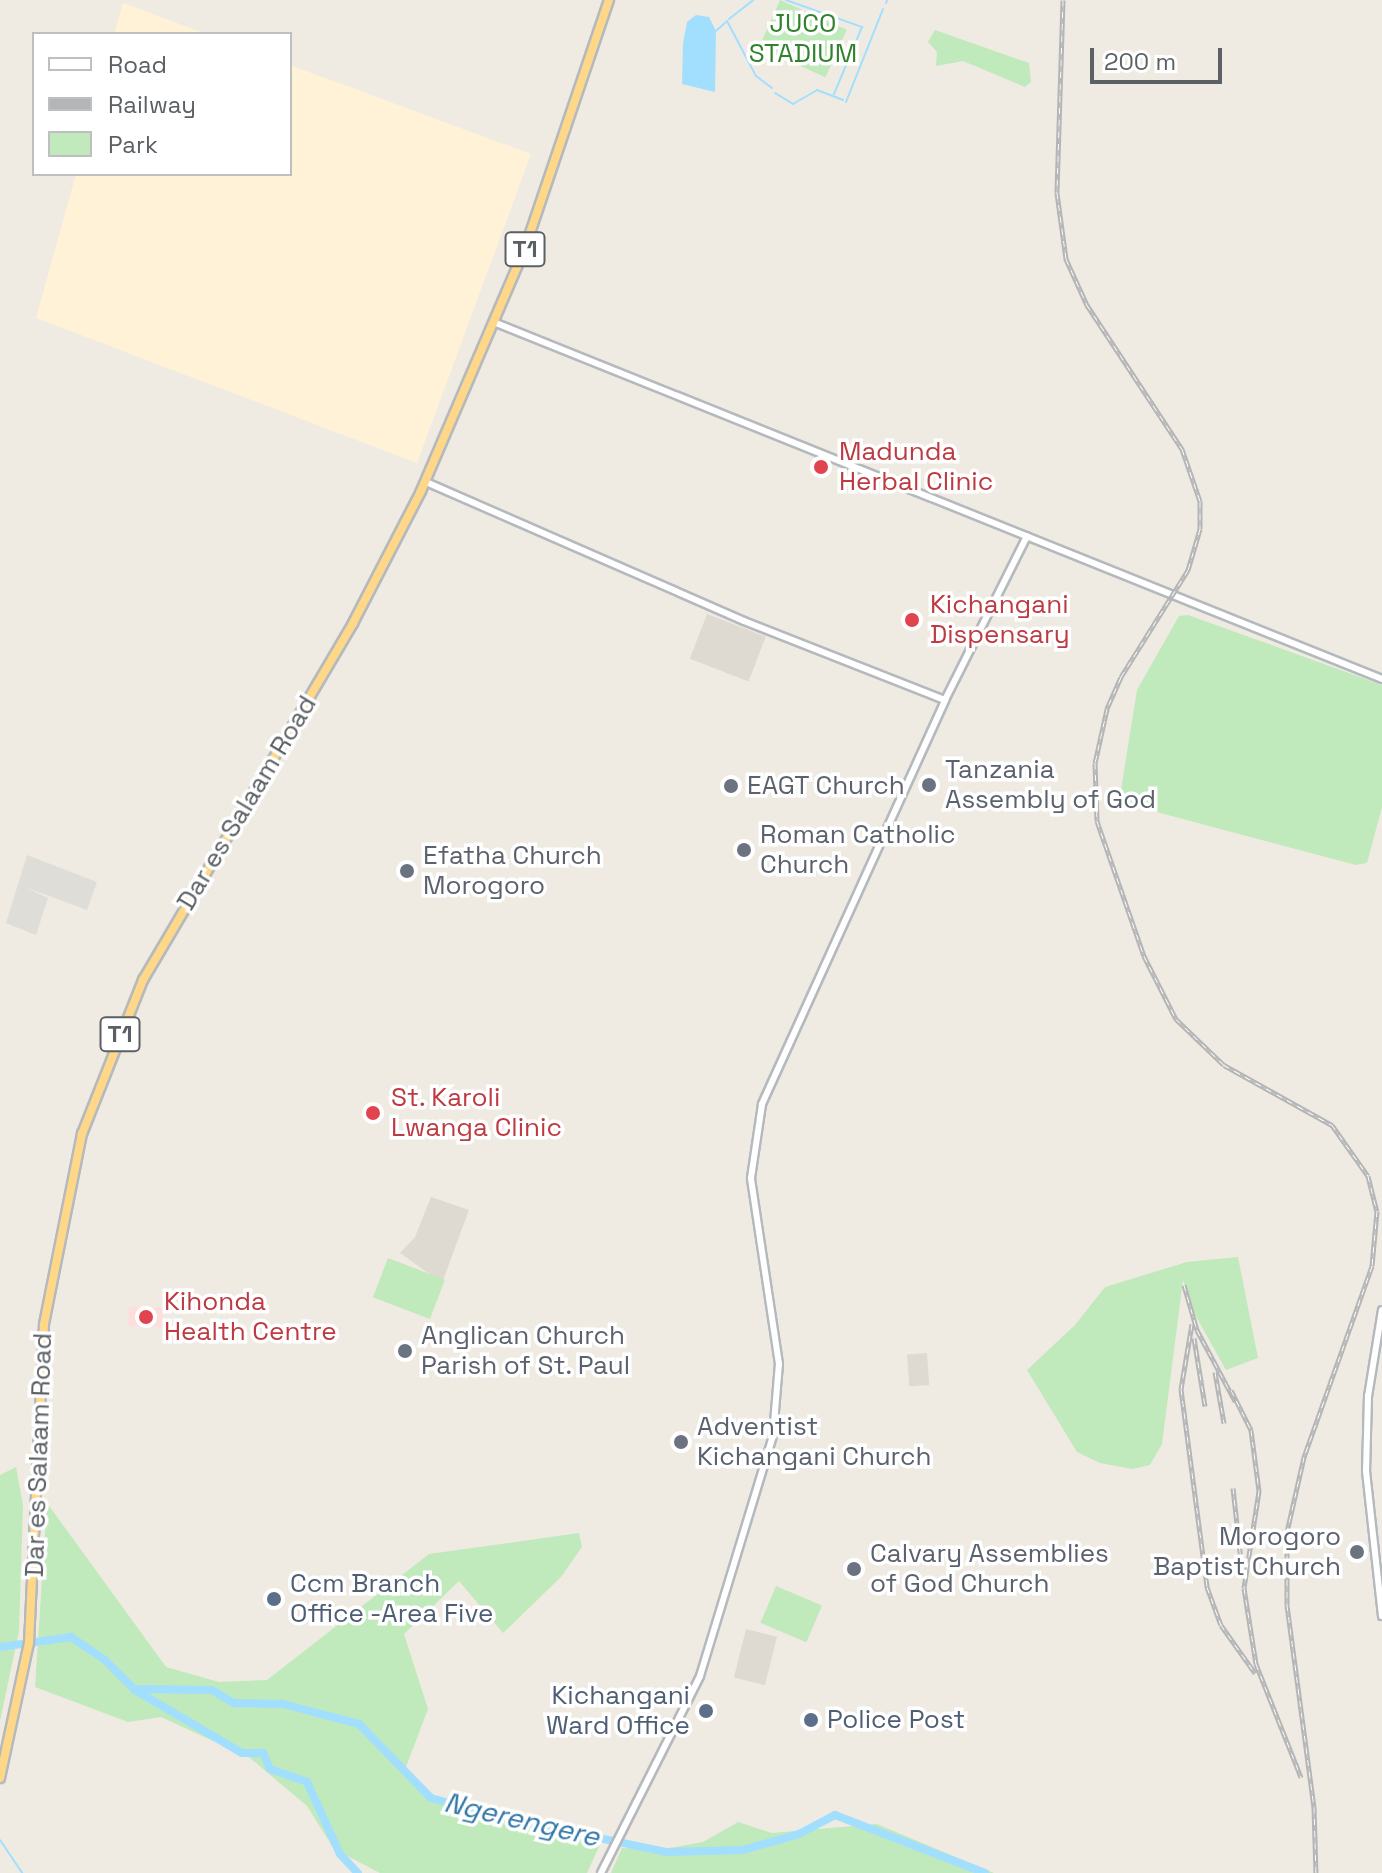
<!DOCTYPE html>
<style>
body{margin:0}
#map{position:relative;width:1382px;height:1873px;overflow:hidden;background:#efebe2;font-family:"Space Grotesk",sans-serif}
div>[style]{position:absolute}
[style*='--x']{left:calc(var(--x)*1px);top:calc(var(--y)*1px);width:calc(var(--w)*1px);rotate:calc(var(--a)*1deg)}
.commercial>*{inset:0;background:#fff2d7}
.industrial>*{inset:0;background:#dfddd7}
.education>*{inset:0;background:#dfdad1;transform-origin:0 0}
.medical>*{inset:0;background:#fedddd;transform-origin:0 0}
.green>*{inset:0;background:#c0e9bc;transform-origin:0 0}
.water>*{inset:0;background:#a2dfff}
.stream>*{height:2px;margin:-1px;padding:0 1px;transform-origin:1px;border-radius:1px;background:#a2dfff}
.river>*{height:8px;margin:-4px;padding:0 4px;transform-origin:4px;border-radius:4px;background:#a2dfff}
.roads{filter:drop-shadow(2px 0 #b4b9be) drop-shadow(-2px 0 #b4b9be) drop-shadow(0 2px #b4b9be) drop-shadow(0 -2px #b4b9be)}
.secondary>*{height:6px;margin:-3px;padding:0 3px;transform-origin:3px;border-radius:3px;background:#fff}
.highway>*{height:8px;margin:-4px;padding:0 4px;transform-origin:4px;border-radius:4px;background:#ffd789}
.rail>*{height:5px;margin-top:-2.5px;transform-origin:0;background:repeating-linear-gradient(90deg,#fff 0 6px,#b4b5b6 0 12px);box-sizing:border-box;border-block:2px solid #b4b5b6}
.dots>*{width:22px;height:22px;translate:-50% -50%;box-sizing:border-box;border:4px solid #fff;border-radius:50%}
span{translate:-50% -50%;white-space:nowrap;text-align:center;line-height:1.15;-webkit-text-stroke:7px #fff;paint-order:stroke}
.shield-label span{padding:2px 6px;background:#fff;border:2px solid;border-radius:6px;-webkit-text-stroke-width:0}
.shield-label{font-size:24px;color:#5b6065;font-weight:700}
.park-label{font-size:26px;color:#30832c}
.health-label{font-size:26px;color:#be3a42}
.left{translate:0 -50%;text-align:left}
.worship-label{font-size:26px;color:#5b616d}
.right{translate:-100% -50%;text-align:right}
.street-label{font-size:26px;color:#5b6065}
.service-label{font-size:26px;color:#4e5e75}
.water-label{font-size:28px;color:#3176a8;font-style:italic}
.legend{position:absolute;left:32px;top:32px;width:260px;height:144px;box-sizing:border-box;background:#fff;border:2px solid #bdbfc1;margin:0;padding:10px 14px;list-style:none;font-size:24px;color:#5b6065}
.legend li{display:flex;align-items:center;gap:16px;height:40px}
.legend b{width:40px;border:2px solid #bdbfc1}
.scale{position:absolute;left:1090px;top:48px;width:132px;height:36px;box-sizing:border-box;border:4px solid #5b6065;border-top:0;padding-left:10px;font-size:24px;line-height:28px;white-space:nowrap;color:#5b6065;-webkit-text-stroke:6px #fff;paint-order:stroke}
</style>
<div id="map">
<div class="commercial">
<div style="clip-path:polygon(123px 3px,206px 34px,114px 34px)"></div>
<div style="clip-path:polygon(290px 65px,531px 154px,417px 463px,36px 318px,76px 174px,290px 174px)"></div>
</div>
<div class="industrial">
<div style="clip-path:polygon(27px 855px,97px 882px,87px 910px,25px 887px,48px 898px,36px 935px,6px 923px)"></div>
</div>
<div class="education">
<div style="left:707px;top:614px;width:63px;height:48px;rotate:21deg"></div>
<div style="clip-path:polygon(431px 1197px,469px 1210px,442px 1283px,400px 1253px,415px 1237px)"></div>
<div style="left:927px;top:1353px;width:32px;height:20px;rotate:86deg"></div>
<div style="left:746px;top:1629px;width:32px;height:50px;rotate:14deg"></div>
</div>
<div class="medical">
<div style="left:129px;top:1307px;width:34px;height:19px;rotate:2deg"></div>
</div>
<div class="green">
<div style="left:780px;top:0;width:73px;height:52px;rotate:24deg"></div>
<div style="clip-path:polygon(935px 30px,1029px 63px,1031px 82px,1025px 87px,963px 61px,936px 66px,937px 52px,928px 42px)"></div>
<div style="clip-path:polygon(1188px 615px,1382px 685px,1382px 807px,1367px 863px,1356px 865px,1119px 802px,1137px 690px,1179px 616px)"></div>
<div style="clip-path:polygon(1238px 1257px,1258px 1358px,1226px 1370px,1193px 1311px,1183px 1280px,1162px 1444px,1150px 1465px,1132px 1469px,1100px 1463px,1077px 1452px,1027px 1370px,1075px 1325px,1105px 1287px,1187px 1262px)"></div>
<div style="left:388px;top:1258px;width:61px;height:42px;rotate:21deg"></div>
<div style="clip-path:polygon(16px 1467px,23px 1505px,19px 1631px,0 1721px,0 1475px)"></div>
<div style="clip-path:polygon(47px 1503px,166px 1667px,219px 1682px,267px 1680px,429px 1554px,579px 1533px,582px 1547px,561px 1577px,503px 1633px,459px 1581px,404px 1634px,428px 1709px,406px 1767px,432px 1798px,603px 1838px,587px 1873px,380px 1873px,334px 1849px,307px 1806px,250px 1758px,161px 1717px,128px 1722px,35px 1687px)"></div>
<div style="left:776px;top:1586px;width:50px;height:40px;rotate:23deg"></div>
<div style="clip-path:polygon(738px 1822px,772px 1833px,877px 1824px,994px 1873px,611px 1873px,622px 1848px,659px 1850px,703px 1842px)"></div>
</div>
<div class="water">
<div style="clip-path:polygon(696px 15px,709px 17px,716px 31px,715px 92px,682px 84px,683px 43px,687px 22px)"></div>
</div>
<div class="stream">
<div style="--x:786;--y:0;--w:81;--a:19.6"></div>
<div style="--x:862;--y:27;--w:73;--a:112.7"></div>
<div style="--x:886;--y:3;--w:3;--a:-72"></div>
<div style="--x:729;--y:19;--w:31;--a:-38"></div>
<div style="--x:716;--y:31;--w:15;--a:-42"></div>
<div style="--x:727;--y:21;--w:62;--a:62.2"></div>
<div style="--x:756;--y:76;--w:20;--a:37"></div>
<div style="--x:775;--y:93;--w:21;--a:31"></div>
<div style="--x:793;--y:104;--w:28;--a:-30"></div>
<div style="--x:817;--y:90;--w:28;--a:21"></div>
<div style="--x:846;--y:102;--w:100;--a:-68.3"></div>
<div style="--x:0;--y:1840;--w:40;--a:56"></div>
</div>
<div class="river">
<div style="--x:0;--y:1647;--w:72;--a:-8"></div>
<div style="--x:71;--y:1637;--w:41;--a:34.1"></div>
<div style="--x:105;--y:1660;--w:41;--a:45"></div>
<div style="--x:134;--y:1689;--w:78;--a:0.7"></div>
<div style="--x:212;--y:1690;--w:26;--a:31"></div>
<div style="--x:234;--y:1703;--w:49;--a:1.2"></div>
<div style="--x:283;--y:1704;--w:79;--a:14.7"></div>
<div style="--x:359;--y:1724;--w:103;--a:45.8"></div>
<div style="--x:431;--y:1798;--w:84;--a:15.2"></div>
<div style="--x:512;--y:1820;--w:157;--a:11.7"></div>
<div style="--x:666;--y:1852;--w:77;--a:-1.5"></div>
<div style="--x:743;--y:1850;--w:58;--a:-15.9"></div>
<div style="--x:799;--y:1834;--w:41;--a:-27.8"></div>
<div style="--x:835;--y:1815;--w:161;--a:21.1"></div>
<div style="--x:135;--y:1690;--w:124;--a:30.5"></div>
<div style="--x:242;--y:1753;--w:21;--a:0"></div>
<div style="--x:263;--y:1753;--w:17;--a:66"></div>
<div style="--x:270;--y:1769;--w:39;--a:19"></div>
<div style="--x:307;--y:1782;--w:79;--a:65.4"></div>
<div style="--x:340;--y:1854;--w:26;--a:47"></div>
</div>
<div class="roads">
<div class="secondary">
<div style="--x:496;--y:323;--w:955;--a:21.89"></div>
<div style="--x:426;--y:482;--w:347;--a:23.6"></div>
<div style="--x:744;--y:621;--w:216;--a:21.5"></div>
<div style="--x:1382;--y:1310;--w:87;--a:99.2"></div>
<div style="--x:1368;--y:1396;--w:75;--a:91.5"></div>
<div style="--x:1366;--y:1471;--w:146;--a:83.7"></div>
<div style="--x:601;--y:1873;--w:220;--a:-63.3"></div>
<div style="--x:700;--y:1676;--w:252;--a:-73.1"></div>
<div style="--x:773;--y:1435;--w:71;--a:-85.2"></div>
<div style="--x:779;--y:1364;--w:188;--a:-98.6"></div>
<div style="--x:751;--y:1178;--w:75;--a:-81.5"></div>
<div style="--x:762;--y:1104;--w:444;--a:-65.6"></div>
<div style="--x:945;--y:700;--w:183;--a:-63.4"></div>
</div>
<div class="highway">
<div style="--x:0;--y:1778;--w:138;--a:-77.9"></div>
<div style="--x:29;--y:1643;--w:319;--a:-87.3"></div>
<div style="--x:44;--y:1324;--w:194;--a:-78.7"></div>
<div style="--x:82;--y:1134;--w:166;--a:-68.4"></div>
<div style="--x:143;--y:980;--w:414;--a:-59.5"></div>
<div style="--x:353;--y:623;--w:148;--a:-62.7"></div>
<div style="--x:421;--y:491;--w:264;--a:-66.8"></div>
<div style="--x:525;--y:248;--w:262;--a:-71.3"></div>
</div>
</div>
<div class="rail">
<div style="--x:1063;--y:0;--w:193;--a:91.8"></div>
<div style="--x:1057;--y:193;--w:67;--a:82.2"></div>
<div style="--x:1066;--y:259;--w:51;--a:65.5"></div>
<div style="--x:1087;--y:305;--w:173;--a:56.6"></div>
<div style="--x:1182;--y:449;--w:55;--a:70.9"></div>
<div style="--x:1200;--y:501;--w:28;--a:90"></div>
<div style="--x:1200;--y:529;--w:43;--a:106.3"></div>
<div style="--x:1188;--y:570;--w:126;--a:122.1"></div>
<div style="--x:1121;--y:677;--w:35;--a:114"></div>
<div style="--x:1107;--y:709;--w:55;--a:102.5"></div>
<div style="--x:1095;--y:763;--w:58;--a:88"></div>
<div style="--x:1097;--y:821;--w:143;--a:70.8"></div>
<div style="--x:1144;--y:956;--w:71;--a:63.1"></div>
<div style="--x:1176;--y:1019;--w:66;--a:43.8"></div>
<div style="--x:1224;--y:1065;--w:124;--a:29.1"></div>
<div style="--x:1332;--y:1125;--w:62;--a:54.8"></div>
<div style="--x:1368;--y:1176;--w:36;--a:76"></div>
<div style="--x:1377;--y:1211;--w:55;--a:95.2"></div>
<div style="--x:1372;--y:1266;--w:203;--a:109.6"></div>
<div style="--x:1304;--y:1457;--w:77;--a:102.8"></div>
<div style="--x:1287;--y:1532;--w:73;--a:90"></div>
<div style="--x:1287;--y:1605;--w:204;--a:82.4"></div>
<div style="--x:1314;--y:1807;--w:66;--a:88.3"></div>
<div style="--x:1184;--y:1285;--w:47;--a:73.9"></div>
<div style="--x:1197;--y:1330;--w:81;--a:61.8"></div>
<div style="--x:1192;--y:1324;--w:66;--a:99.6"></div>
<div style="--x:1181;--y:1389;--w:200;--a:82.5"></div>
<div style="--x:1207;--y:1587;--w:40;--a:69.8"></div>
<div style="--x:1221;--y:1625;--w:59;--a:54.7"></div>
<div style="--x:1194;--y:1338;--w:69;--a:80.8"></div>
<div style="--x:1215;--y:1372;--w:52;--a:80"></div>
<div style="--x:1231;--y:1390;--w:45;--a:63.4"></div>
<div style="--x:1251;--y:1430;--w:62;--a:82.5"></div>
<div style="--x:1259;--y:1491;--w:98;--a:98.8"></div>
<div style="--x:1244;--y:1588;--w:77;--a:81"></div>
<div style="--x:1256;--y:1664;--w:122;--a:68.3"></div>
<div style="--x:1233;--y:1488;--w:72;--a:83.7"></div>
</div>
<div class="dots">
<div style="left:821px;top:467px;background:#e0444e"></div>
<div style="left:912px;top:620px;background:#e0444e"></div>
<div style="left:929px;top:785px;background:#6b7280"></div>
<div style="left:731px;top:786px;background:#6b7280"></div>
<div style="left:744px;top:850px;background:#6b7280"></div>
<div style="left:407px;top:871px;background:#6b7280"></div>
<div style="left:373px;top:1113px;background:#e0444e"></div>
<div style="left:146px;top:1317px;background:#e0444e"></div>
<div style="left:405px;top:1351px;background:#6b7280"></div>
<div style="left:681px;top:1442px;background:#6b7280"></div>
<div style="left:1357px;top:1552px;background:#6b7280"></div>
<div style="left:854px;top:1569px;background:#6b7280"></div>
<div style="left:274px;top:1599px;background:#5c6f8a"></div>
<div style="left:706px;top:1711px;background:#5c6f8a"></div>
<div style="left:811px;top:1720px;background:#5c6f8a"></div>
</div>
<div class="shield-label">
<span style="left:525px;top:249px">T1</span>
<span style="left:120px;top:1034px">T1</span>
</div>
<div class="park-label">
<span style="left:803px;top:39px">JUCO<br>STADIUM</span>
</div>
<div class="health-label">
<span class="left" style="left:839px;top:467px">Madunda<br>Herbal Clinic</span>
<span class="left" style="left:930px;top:620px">Kichangani<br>Dispensary</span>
<span class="left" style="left:391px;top:1113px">St. Karoli<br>Lwanga Clinic</span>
<span class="left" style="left:164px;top:1317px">Kihonda<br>Health Centre</span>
</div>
<div class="worship-label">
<span class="left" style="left:945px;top:785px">Tanzania<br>Assembly of God</span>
<span class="left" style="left:747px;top:786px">EAGT Church</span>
<span class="left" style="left:760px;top:850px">Roman Catholic<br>Church</span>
<span class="left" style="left:423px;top:871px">Efatha Church<br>Morogoro</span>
<span class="left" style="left:421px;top:1351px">Anglican Church<br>Parish of St. Paul</span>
<span class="left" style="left:697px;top:1442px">Adventist<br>Kichangani Church</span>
<span class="right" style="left:1341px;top:1552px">Morogoro<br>Baptist Church</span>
<span class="left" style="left:870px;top:1569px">Calvary Assemblies<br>of God Church</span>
</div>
<div class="street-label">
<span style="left:247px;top:803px;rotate:-59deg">Dar es Salaam Road</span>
<span style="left:39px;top:1455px;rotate:-88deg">Dar es Salaam Road</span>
</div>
<div class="service-label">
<span class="left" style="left:290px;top:1599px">Ccm Branch<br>Office -Area Five</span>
<span class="right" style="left:690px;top:1711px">Kichangani<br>Ward Office</span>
<span class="left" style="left:827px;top:1720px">Police Post</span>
</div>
<div class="water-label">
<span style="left:522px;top:1819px;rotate:13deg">Ngerengere</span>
</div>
<ul class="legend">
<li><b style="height:10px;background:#fff"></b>Road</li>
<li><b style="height:10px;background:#b4b5b6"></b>Railway</li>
<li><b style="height:22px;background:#c0e9bc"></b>Park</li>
</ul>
<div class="scale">200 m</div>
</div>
